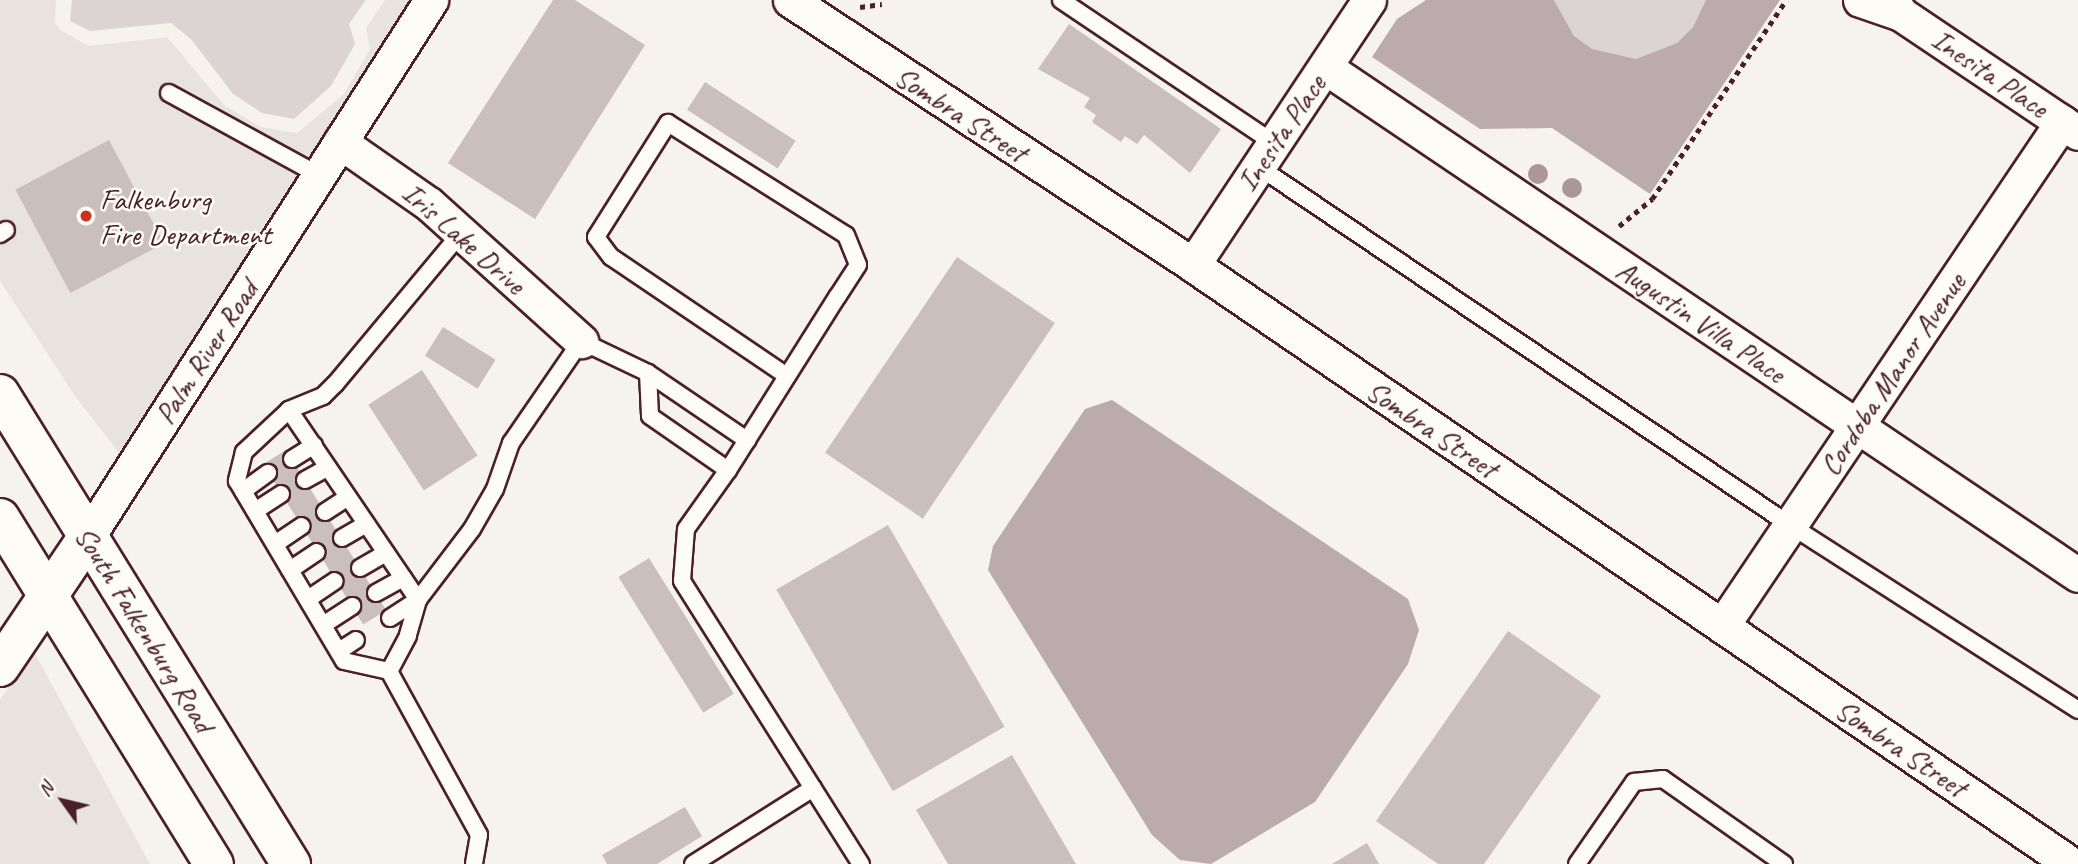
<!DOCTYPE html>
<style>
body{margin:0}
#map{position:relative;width:2078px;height:864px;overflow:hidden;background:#f6f3ef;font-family:Caveat,sans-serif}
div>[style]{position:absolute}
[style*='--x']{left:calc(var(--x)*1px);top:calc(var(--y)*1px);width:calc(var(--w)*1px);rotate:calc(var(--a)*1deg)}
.built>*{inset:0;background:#e9e3e0}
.green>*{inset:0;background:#dcd4d2}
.water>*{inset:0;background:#bbabac}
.building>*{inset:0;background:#cbbfbe;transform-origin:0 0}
.path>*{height:4.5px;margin-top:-2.25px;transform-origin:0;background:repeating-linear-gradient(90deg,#4a1f2b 0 5px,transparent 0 10px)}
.roads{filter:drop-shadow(2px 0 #4a1f2b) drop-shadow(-2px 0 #4a1f2b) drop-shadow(0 2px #4a1f2b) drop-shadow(0 -2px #4a1f2b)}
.lane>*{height:16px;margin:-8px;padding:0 8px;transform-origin:8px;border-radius:8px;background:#fdfcf7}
.street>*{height:33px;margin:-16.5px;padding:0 16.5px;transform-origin:16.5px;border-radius:16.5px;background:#fdfcf7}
.secondary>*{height:38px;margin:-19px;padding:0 19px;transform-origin:19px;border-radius:19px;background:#fdfcf7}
.trees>*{width:20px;height:20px;margin:-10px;border-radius:50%;background:#ab979a}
.dots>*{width:19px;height:19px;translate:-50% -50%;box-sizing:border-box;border:4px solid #fdfcf7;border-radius:50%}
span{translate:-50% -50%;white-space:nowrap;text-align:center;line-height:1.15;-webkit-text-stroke:5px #fdfcf7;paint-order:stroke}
.street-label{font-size:30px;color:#4a1f2b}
.poi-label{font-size:30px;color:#4a1f2b}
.left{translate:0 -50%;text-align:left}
.north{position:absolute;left:28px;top:766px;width:70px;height:70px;-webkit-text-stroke:5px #fdfcf7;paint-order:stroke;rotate:304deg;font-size:19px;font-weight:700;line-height:28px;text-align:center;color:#4a1f2b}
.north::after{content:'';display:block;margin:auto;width:24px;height:32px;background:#4a1f2b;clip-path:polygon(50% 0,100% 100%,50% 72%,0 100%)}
</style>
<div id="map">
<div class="built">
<div style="clip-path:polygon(0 0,56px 0,55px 23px,60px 30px,89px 46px,167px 37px,225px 106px,261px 127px,297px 133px,344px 94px,370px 49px,366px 28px,385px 0,409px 0,119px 453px,75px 396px,0 281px)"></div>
<div style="clip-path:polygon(33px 650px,150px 864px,0 864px,0 700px)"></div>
</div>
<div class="green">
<div style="clip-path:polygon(72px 0,366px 0,349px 24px,355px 44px,331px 86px,294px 119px,262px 113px,233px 94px,191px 39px,171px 23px,90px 31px,70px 21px)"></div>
<div style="clip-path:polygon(1554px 0,1706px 0,1693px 27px,1677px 43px,1636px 59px,1592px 50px,1574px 36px)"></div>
</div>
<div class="water">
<div style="clip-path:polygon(1426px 0,1554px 0,1574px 36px,1592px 49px,1636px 59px,1677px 43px,1693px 27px,1706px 0,1780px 0,1650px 194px,1552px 128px,1480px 129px,1372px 57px,1397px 19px)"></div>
<div style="clip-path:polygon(1112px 400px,1408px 599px,1419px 630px,1408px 664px,1315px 802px,1211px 864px,1180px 860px,1152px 835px,988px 570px,993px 546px,1085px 409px)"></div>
</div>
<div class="building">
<div style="clip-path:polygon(553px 0,575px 0,645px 45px,535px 219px,448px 163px)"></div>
<div style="clip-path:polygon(1069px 24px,1221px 129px,1190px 173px,1144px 135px,1137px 144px,1125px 136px,1121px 142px,1092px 122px,1096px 115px,1084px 107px,1090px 98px,1038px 69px)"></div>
<div style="left:705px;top:82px;width:108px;height:33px;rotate:33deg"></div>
<div style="left:109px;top:140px;width:117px;height:106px;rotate:62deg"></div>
<div style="left:957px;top:257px;width:118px;height:236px;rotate:34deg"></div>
<div style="left:443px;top:327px;width:62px;height:34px;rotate:32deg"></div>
<div style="left:422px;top:370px;width:102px;height:64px;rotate:57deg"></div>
<div style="left:286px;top:450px;width:189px;height:27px;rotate:58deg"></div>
<div style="left:888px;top:525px;width:233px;height:129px;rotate:60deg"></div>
<div style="left:649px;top:558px;width:160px;height:36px;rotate:58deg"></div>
<div style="clip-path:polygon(1508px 631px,1601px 696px,1484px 864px,1438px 864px,1376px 821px)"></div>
<div style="clip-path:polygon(1012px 755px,1076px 864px,948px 864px,916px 810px)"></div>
<div style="clip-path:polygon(685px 807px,702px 836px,657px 864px,607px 864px,602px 855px)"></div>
<div style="clip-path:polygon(1367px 843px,1379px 864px,1332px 864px)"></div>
</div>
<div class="path">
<div style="--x:860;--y:7;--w:22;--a:-8"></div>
<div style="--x:1619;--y:226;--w:43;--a:-39.3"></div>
<div style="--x:1652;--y:199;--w:240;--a:-56"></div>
</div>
<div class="roads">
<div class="lane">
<div style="--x:1061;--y:0;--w:257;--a:33.9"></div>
<div style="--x:169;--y:93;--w:171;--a:28.7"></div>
<div style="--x:1259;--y:167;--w:640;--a:33.99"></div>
<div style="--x:1790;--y:525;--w:342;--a:32.7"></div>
<div style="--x:461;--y:233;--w:197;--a:129.8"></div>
<div style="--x:335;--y:384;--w:17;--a:135"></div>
<div style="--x:323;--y:396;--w:37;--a:158"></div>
<div style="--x:289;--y:410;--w:62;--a:137"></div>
<div style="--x:244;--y:452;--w:30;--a:104"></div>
<div style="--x:237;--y:481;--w:209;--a:59.3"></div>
<div style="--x:344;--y:661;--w:46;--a:12.5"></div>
<div style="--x:389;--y:671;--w:187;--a:61.2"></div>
<div style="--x:479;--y:835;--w:29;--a:100"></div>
<div style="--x:0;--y:234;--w:7;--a:-34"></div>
<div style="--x:648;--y:373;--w:43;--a:87.3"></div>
<div style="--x:650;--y:416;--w:95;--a:34.7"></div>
<div style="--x:787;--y:376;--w:212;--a:-145.9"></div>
<div style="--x:611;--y:257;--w:25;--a:-127"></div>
<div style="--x:596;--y:237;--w:135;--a:-57.7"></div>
<div style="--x:668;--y:123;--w:210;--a:32.2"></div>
<div style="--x:846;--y:235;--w:32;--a:68"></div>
<div style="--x:858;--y:265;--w:38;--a:123"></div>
<div style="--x:837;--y:297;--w:204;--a:122.2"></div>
<div style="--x:728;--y:470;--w:72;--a:125.4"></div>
<div style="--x:686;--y:529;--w:52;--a:94.4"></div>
<div style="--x:682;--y:581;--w:335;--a:57.7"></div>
<div style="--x:289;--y:410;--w:230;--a:55.8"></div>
<div style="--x:418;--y:600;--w:37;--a:106"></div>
<div style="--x:408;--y:636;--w:40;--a:118"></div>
<div style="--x:292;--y:459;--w:26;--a:-32"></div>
<div style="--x:305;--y:480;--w:26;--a:-29"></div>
<div style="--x:243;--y:491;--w:31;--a:-36"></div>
<div style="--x:255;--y:511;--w:31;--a:-33"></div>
<div style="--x:325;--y:512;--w:27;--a:-33"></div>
<div style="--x:342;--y:538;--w:28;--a:-30"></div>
<div style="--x:275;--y:544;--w:32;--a:-34"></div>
<div style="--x:360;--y:568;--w:30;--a:-30"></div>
<div style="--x:290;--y:570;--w:32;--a:-34"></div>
<div style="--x:376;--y:593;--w:31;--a:-29"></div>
<div style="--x:308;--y:599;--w:32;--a:-34"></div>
<div style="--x:390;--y:618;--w:33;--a:-33"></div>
<div style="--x:418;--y:600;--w:89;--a:-52.7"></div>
<div style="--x:472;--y:529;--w:46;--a:-60.1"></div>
<div style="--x:495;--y:489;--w:49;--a:-70.8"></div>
<div style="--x:511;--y:443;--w:124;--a:-55.5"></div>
<div style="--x:581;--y:341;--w:74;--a:25.5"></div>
<div style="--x:648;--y:373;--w:120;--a:34.1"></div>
<div style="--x:323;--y:625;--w:35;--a:-33"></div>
<div style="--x:339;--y:651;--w:20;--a:-33"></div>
<div style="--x:693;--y:864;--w:142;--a:-32.3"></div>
<div style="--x:1577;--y:864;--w:100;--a:-55.2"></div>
<div style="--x:1634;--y:782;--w:29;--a:-6"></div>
<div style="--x:1663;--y:779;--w:148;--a:35.1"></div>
</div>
<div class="street">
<div style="--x:790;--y:0;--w:482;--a:33.3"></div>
<div style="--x:1193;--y:265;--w:1063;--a:34.3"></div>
<div style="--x:1860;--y:0;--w:43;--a:18.9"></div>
<div style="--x:1901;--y:14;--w:17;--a:-123"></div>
<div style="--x:1901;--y:14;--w:213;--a:33.9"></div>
<div style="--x:1325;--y:67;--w:908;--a:34"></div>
<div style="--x:340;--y:142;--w:108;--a:34.9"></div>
<div style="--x:429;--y:204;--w:205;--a:42"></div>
<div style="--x:1193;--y:265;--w:318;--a:-56.4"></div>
<div style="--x:87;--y:538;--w:639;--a:-57.4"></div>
<div style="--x:1722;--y:626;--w:608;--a:-56"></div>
</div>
<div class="secondary">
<div style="--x:0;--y:394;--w:553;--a:58.24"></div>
<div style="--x:0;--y:518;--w:407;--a:58.3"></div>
<div style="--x:0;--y:667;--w:156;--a:-56"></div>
</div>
</div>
<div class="trees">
<div style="left:1538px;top:174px"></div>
<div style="left:1572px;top:188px"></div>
</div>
<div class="dots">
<div style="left:86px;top:216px;background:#c8321e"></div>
</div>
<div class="street-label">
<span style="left:1990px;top:73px;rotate:34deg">Inesita Place</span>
<span style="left:961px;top:114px;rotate:33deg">Sombra Street</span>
<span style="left:1281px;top:133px;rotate:-56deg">Inesita Place</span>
<span style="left:464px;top:238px;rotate:41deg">Iris Lake Drive</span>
<span style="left:1701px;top:321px;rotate:34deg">Augustin Villa Place</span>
<span style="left:206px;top:352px;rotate:-57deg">Palm River Road</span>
<span style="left:1892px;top:374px;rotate:-56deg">Cordoba Manor Avenue</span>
<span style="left:1432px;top:429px;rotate:34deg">Sombra Street</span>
<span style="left:145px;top:629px;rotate:58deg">South Falkenburg Road</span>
<span style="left:1901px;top:748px;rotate:34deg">Sombra Street</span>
</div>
<div class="poi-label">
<span class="left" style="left:100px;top:216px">Falkenburg<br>Fire Department</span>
</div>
<div class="north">N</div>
</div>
